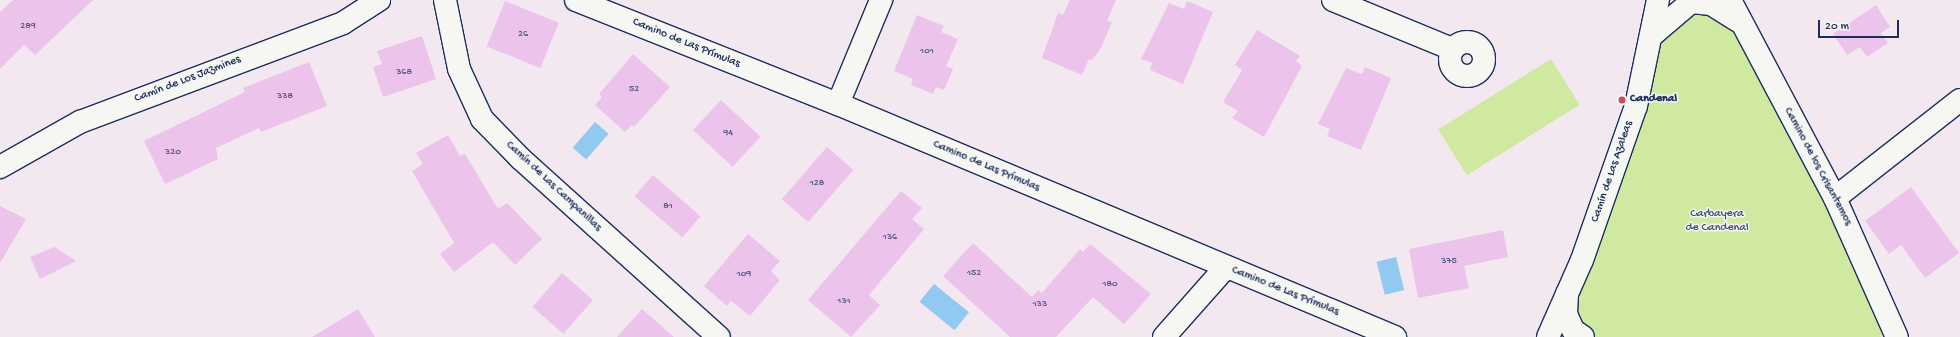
<!DOCTYPE html>
<meta charset="utf-8">
<style>
body{margin:0}
#map{position:relative;width:1960px;height:337px;overflow:hidden;background:#f3e7f0;font-family:"Gochi Hand",sans-serif}
div>[style]{position:absolute}
[style*='--x']{left:calc(var(--x)*1px);top:calc(var(--y)*1px);width:calc(var(--w)*1px);rotate:calc(var(--a)*1deg)}
.green>*{inset:0;background:#cfeaa0;transform-origin:0 0}
.water>*{inset:0;background:#92c9f0;transform-origin:0 0}
.building>*{inset:0;background:#ecc4eb;transform-origin:0 0}
.roads{filter:drop-shadow(1px 0 #1b2f5e) drop-shadow(-1px 0 #1b2f5e) drop-shadow(0 1px #1b2f5e) drop-shadow(0 -1px #1b2f5e)}
.minor>*{height:22px;margin:-11px;padding:0 11px;transform-origin:11px;border-radius:11px;background:#f6f6f2}
.minor>.ring{margin:-11px;padding:0;box-sizing:content-box;background:none;border:22px solid #f6f6f2;border-radius:50%}
.dots>*{width:11px;height:11px;translate:-50% -50%;box-sizing:border-box;border:2px solid #f6f6f2;border-radius:50%}
span{translate:-50% -50%;white-space:nowrap;text-align:center;line-height:1.15;-webkit-text-stroke:3px #f6f6f2;paint-order:stroke}
.number-label{font-size:10px;color:#4f5481}
.number-label span{-webkit-text-stroke-width:0}
.street-label{font-size:12px;color:#1b2f5e}
.poi-label{font-size:12px;color:#1b2f5e;font-weight:700}
.left{translate:0 -50%;text-align:left}
.park-label{font-size:12px;color:#3f546b}
.scale{position:absolute;left:1818px;top:20px;width:81px;height:18px;box-sizing:border-box;border:2px solid #1b2f5e;border-top:0;padding-left:5px;font-size:12px;line-height:14px;white-space:nowrap;color:#1b2f5e;-webkit-text-stroke:3px #f6f6f2;paint-order:stroke}
</style>
<div id="map">
<div class="green">
<div style="clip-path:polygon(1691px 2px,1738px 21px,1894px 323px,1881px 337px,1583px 337px,1567px 293px,1651px 36px)"></div>
<div style="left:1551px;top:59px;width:54px;height:133px;rotate:58deg"></div>
</div>
<div class="water">
<div style="left:595px;top:122px;width:18px;height:34px;rotate:41deg"></div>
<div style="left:1396px;top:257px;width:34px;height:20px;rotate:76deg"></div>
<div style="left:934px;top:284px;width:45px;height:23px;rotate:39deg"></div>
</div>
<div class="building">
<div style="clip-path:polygon(13px 0,93px 0,35px 55px,24px 45px,0 69px,0 12px)"></div>
<div style="clip-path:polygon(1070px 0,1116px 0,1107px 21px,1112px 22px,1101px 48px,1092px 60px,1089px 59px,1082px 75px,1042px 58px,1058px 13px,1063px 15px)"></div>
<div style="left:505px;top:1px;width:58px;height:49px;rotate:22deg"></div>
<div style="clip-path:polygon(1187px 1px,1213px 12px,1183px 84px,1150px 70px,1152px 63px,1141px 59px,1169px 3px,1184px 9px)"></div>
<div style="clip-path:polygon(1876px 5px,1890px 27px,1881px 33px,1888px 43px,1867px 57px,1860px 47px,1847px 55px,1833px 34px)"></div>
<div style="clip-path:polygon(917px 15px,944px 26px,941px 32px,958px 39px,946px 66px,953px 69px,944px 90px,936px 87px,933px 94px,911px 85px,913px 79px,894px 71px)"></div>
<div style="clip-path:polygon(1257px 30px,1300px 56px,1296px 61px,1302px 66px,1264px 137px,1232px 118px,1238px 111px,1223px 102px,1242px 70px,1235px 65px)"></div>
<div style="clip-path:polygon(422px 36px,436px 79px,383px 97px,373px 67px,382px 64px,377px 51px)"></div>
<div style="clip-path:polygon(633px 54px,670px 87px,634px 127px,632px 125px,625px 132px,595px 105px,602px 97px,599px 94px)"></div>
<div style="clip-path:polygon(309px 62px,327px 106px,261px 132px,259px 128px,216px 148px,218px 159px,165px 184px,144px 141px,245px 92px,243px 88px)"></div>
<div style="clip-path:polygon(1365px 67px,1391px 78px,1361px 150px,1327px 136px,1330px 129px,1318px 124px,1346px 68px,1362px 74px)"></div>
<div style="left:721px;top:100px;width:54px;height:41px;rotate:43deg"></div>
<div style="clip-path:polygon(448px 135px,460px 156px,465px 154px,498px 209px,507px 203px,542px 239px,515px 265px,493px 242px,454px 272px,440px 254px,454px 243px,412px 171px,423px 164px,416px 153px)"></div>
<div style="left:827px;top:147px;width:35px;height:69px;rotate:41deg"></div>
<div style="left:653px;top:175px;width:63px;height:28px;rotate:41deg"></div>
<div style="clip-path:polygon(1911px 187px,1959px 253px,1925px 278px,1901px 245px,1889px 254px,1865px 221px)"></div>
<div style="clip-path:polygon(901px 191px,922px 208px,912px 219px,924px 229px,869px 295px,880px 305px,851px 337px,808px 300px)"></div>
<div style="clip-path:polygon(0 206px,26px 219px,0 263px)"></div>
<div style="clip-path:polygon(1503px 230px,1508px 257px,1464px 266px,1469px 288px,1418px 298px,1409px 249px)"></div>
<div style="clip-path:polygon(748px 234px,780px 261px,771px 271px,780px 280px,750px 316px,731px 301px,727px 306px,704px 286px)"></div>
<div style="clip-path:polygon(973px 243px,1032px 297px,1038px 290px,1042px 293px,1080px 249px,1083px 252px,1090px 244px,1151px 294px,1124px 324px,1093px 297px,1056px 337px,1010px 337px,943px 276px)"></div>
<div style="clip-path:polygon(55px 247px,76px 261px,40px 279px,30px 257px)"></div>
<div style="left:562px;top:273px;width:41px;height:45px;rotate:41deg"></div>
<div style="clip-path:polygon(358px 309px,375px 337px,312px 337px)"></div>
<div style="clip-path:polygon(642px 309px,674px 337px,617px 337px)"></div>
</div>
<div class="roads">
<div class="minor">
<div style="--x:445;--y:0;--w:70;--a:78.5"></div>
<div style="--x:459;--y:69;--w:55;--a:65.3"></div>
<div style="--x:482;--y:119;--w:56;--a:45.7"></div>
<div style="--x:521;--y:159;--w:266;--a:42"></div>
<div style="--x:576;--y:0;--w:282;--a:21.7"></div>
<div style="--x:838;--y:104;--w:604;--a:22.7"></div>
<div style="--x:1333;--y:0;--w:129;--a:22.4"></div>
<div style="--x:1730;--y:0;--w:224;--a:62.1"></div>
<div style="--x:1835;--y:198;--w:152;--a:66"></div>
<div style="--x:1651;--y:36;--w:52;--a:-40.4"></div>
<div style="--x:1691;--y:2;--w:20;--a:6"></div>
<div style="--x:1711;--y:4;--w:32;--a:32"></div>
<div class="ring" style="left:1450px;top:42px;width:12px;height:12px"></div>
<div style="--x:838;--y:104;--w:113;--a:-67.5"></div>
<div style="--x:0;--y:167;--w:92;--a:-29.4"></div>
<div style="--x:80;--y:122;--w:281;--a:-20.6"></div>
<div style="--x:343;--y:23;--w:43;--a:-32.6"></div>
<div style="--x:1835;--y:198;--w:159;--a:-38.1"></div>
<div style="--x:1567;--y:294;--w:20;--a:93"></div>
<div style="--x:1566;--y:314;--w:17;--a:66"></div>
<div style="--x:1573;--y:330;--w:12;--a:35"></div>
<div style="--x:1164;--y:337;--w:92;--a:-48.5"></div>
<div style="--x:1548;--y:337;--w:84;--a:-66.2"></div>
<div style="--x:1582;--y:260;--w:163;--a:-70.7"></div>
<div style="--x:1636;--y:106;--w:108;--a:-78.3"></div>
</div>
</div>
<div class="dots">
<div style="left:1622px;top:100px;background:#d1495b"></div>
</div>
<div class="number-label">
<span style="left:28px;top:27px">289</span>
<span style="left:523px;top:35px">26</span>
<span style="left:927px;top:52px">101</span>
<span style="left:404px;top:73px">368</span>
<span style="left:634px;top:90px">52</span>
<span style="left:285px;top:97px">338</span>
<span style="left:728px;top:134px">94</span>
<span style="left:173px;top:153px">320</span>
<span style="left:817px;top:184px">128</span>
<span style="left:668px;top:207px">81</span>
<span style="left:890px;top:238px">136</span>
<span style="left:1449px;top:262px">375</span>
<span style="left:974px;top:274px">152</span>
<span style="left:744px;top:275px">109</span>
<span style="left:1110px;top:285px">180</span>
<span style="left:844px;top:302px">131</span>
<span style="left:1040px;top:305px">133</span>
</div>
<div class="street-label">
<span style="left:686px;top:44px;rotate:22deg">Camino de Las Prímulas</span>
<span style="left:188px;top:80px;rotate:-21deg">Camín de Los Jazmines</span>
<span style="left:986px;top:167px;rotate:23deg">Camino de Las Prímulas</span>
<span style="left:1817px;top:167px;rotate:62deg">Camino de los Crisantemos</span>
<span style="left:1613px;top:172px;rotate:-71deg">Camín de Las Azaleas</span>
<span style="left:553px;top:187px;rotate:43deg">Camín de Las Campanillas</span>
<span style="left:1285px;top:292px;rotate:22deg">Camino de Las Prímulas</span>
</div>
<div class="poi-label">
<span class="left" style="left:1630px;top:100px">Candenal</span>
</div>
<div class="park-label">
<span style="left:1717px;top:222px">Carbayera<br>de Candenal</span>
</div>
<div class="scale">20 m</div>
</div>
